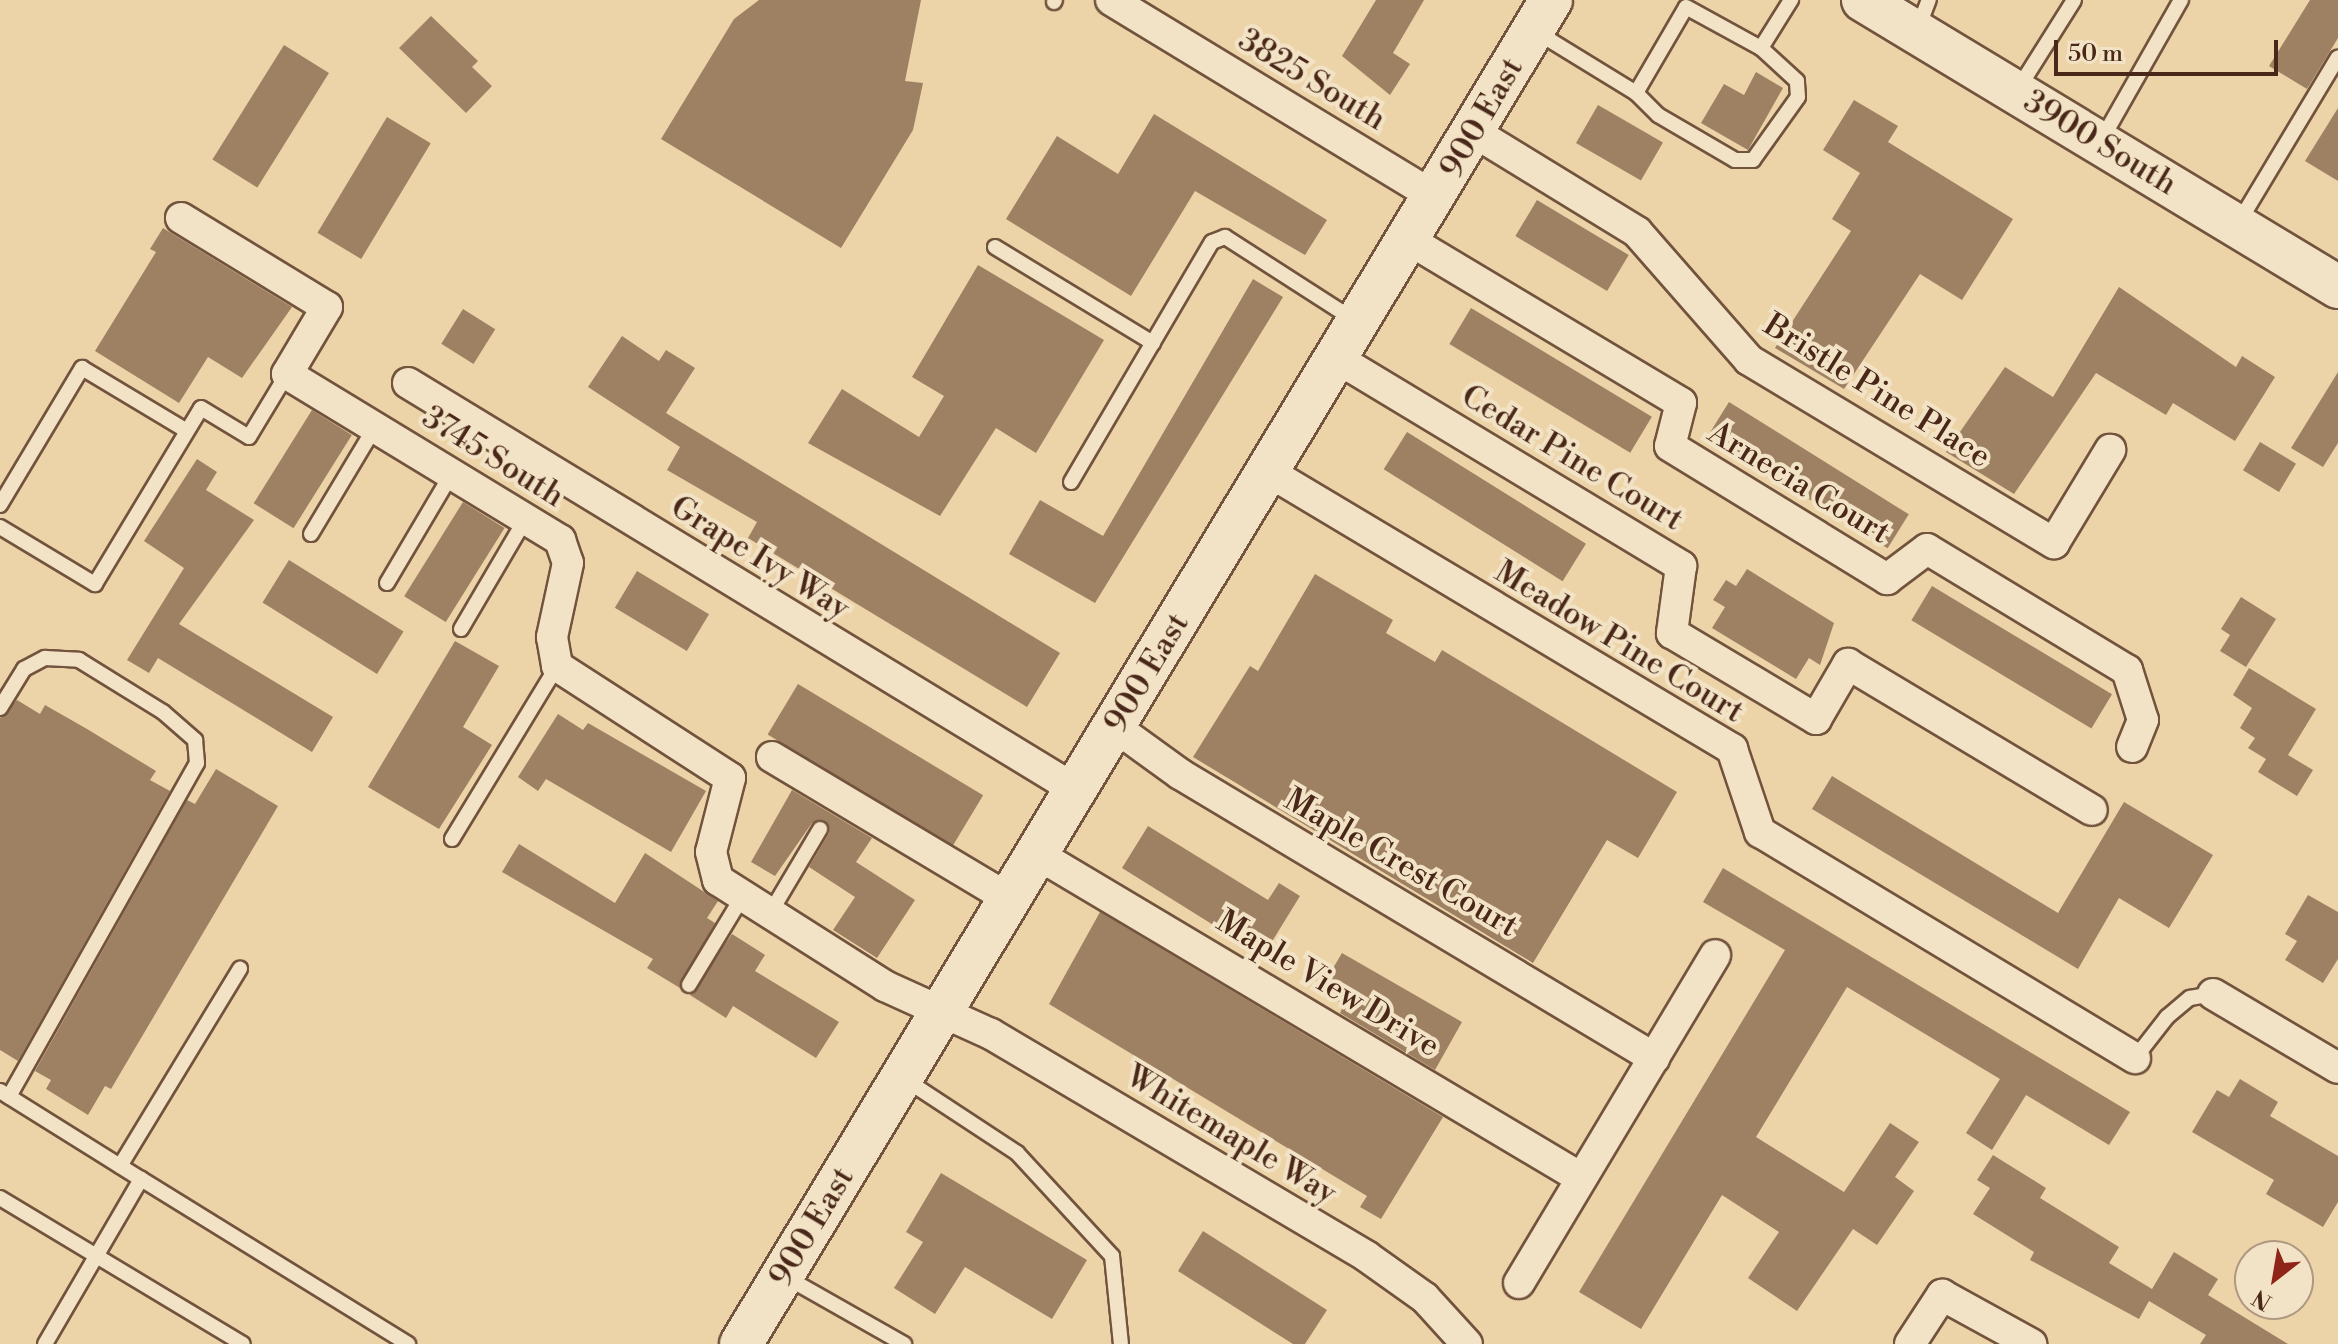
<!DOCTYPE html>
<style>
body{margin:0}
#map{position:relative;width:2338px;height:1344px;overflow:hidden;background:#ecd4a8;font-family:"Libre Bodoni",serif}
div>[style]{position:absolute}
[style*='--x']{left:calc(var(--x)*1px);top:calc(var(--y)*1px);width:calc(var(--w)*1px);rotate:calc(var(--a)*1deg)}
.building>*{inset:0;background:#9e8163;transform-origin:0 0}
.roads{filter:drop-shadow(2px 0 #72533d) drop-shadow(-2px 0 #72533d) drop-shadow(0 2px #72533d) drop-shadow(0 -2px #72533d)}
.service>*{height:14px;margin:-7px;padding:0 7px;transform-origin:7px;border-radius:7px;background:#f3e3c6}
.minor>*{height:30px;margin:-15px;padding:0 15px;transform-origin:15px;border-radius:15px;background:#f3e3c6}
.secondary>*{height:42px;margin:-21px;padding:0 21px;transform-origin:21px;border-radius:21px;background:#f3e3c6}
span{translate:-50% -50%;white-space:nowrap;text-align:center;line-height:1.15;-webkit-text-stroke:8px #f3e3c6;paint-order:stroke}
.street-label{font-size:32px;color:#492819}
.north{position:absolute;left:2234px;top:1240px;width:80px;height:80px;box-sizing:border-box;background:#f3e3c6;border:2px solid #af9881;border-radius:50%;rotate:211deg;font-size:22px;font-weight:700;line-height:32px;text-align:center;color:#492819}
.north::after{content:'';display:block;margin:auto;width:28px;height:36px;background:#8f2418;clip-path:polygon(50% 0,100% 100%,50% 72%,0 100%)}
.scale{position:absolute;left:2054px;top:40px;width:224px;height:36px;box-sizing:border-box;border:4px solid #492819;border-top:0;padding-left:10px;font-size:24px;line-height:28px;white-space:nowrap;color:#492819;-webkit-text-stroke:6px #f3e3c6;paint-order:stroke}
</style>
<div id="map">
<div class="building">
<div style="clip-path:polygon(759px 0,921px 0,905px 81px,923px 83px,913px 130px,841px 248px,661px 139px,734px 19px)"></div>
<div style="clip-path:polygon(1376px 0,1424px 0,1393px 53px,1410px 64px,1390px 95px,1342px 56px)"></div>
<div style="clip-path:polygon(2310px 0,2338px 0,2338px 38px,2307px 89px,2269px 66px)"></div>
<div style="clip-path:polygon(431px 16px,478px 61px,472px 67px,492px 86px,466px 113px,399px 48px)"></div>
<div style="left:284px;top:45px;width:53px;height:135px;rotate:32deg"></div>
<div style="clip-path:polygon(1756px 72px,1783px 88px,1748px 150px,1701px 123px,1724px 84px,1744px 95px)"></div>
<div style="clip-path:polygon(1854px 100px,1898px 126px,1888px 142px,2013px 219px,1962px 300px,1920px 274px,1844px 389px,1775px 348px,1851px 231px,1832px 219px,1860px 173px,1823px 150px)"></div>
<div style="left:1598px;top:105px;width:75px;height:44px;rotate:30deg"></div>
<div style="clip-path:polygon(2338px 108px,2338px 181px,2305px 161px)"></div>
<div style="clip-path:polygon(1154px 114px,1327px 220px,1305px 255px,1195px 191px,1131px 296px,1006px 219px,1057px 136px,1118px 174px)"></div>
<div style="left:387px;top:117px;width:51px;height:135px;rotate:31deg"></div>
<div style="left:1537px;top:200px;width:107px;height:42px;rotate:31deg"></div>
<div style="clip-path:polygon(163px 228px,292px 307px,242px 378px,208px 357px,179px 403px,95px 351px,156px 252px,150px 249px)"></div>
<div style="clip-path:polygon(978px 265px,1104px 340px,1036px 453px,996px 428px,940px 516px,808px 443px,842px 389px,919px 437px,944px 396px,912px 377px)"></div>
<div style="clip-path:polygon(1253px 279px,1283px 297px,1095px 603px,1009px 554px,1040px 500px,1103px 536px)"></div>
<div style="clip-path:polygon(2119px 287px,2236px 367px,2242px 356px,2275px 377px,2235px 441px,2173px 403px,2166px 415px,2096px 373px,2014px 494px,1946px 452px,2005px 367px,2053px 397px)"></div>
<div style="left:1471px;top:308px;width:211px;height:42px;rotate:31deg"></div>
<div style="left:463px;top:309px;width:38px;height:41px;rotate:32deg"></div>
<div style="clip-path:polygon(622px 336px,659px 361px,666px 350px,695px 368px,666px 413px,1060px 653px,1027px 707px,748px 538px,757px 522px,667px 470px,680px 447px,588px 387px)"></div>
<div style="clip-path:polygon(2338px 372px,2338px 443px,2323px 467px,2291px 448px)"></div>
<div style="left:1729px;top:402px;width:212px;height:40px;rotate:32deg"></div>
<div style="left:312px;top:410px;width:47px;height:110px;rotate:32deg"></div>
<div style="left:1407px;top:432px;width:211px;height:44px;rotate:32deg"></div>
<div style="left:2260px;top:442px;width:42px;height:33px;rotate:31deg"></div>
<div style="clip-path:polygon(197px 459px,217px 472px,206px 490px,254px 520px,179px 624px,333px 717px,312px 752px,158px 658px,149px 673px,127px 660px,184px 568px,144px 541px)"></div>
<div style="left:463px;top:502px;width:49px;height:111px;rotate:32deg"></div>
<div style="left:289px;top:560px;width:135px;height:50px;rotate:32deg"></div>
<div style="clip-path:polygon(1747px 569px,1834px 623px,1820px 665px,1809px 658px,1796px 679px,1712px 628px,1725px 607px,1713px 600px,1726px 580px,1736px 586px)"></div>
<div style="left:637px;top:571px;width:84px;height:43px;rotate:31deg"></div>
<div style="clip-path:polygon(1315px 574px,1393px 620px,1386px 633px,1435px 662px,1442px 650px,1677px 792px,1638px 858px,1607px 840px,1533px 963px,1193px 757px,1250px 666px,1258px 671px)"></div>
<div style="left:1932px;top:586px;width:210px;height:40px;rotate:31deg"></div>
<div style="clip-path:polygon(2241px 597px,2276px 619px,2246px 667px,2220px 651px,2230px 635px,2221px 629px)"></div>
<div style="clip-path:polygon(455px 641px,499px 666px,463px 727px,492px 745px,439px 829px,368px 787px)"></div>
<div style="clip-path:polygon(2249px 668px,2316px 709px,2288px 755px,2313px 770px,2297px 796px,2258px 772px,2266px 759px,2248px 748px,2255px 738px,2240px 728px,2252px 708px,2233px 695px)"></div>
<div style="left:798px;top:684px;width:216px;height:59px;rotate:31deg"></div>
<div style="clip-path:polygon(17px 700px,40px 714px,45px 705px,87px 729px,156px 771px,150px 780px,170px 791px,18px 1061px,0 1050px,0 718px)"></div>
<div style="clip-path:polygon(558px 714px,583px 730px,588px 723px,706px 791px,671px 852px,546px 779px,538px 791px,518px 777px)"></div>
<div style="clip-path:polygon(216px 769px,278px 806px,111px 1089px,105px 1086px,88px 1115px,46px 1089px,51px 1080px,35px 1071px,187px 800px,195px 804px)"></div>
<div style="clip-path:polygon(1832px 776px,2058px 913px,2124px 802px,2213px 855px,2169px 928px,2119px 898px,2078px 969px,1812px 809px)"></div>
<div style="clip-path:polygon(792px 790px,872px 838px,856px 862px,915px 900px,877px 958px,833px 930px,855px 897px,809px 867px,829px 833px,826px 821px,812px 823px,775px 876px,751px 862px)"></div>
<div style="clip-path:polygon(1148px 826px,1268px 900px,1279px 883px,1300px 896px,1263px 956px,1122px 868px)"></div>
<div style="clip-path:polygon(519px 844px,615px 903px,645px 853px,718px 901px,707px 918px,715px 923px,680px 988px,647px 968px,653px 959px,502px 872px)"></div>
<div style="clip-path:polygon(1723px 868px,2130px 1112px,2109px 1145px,2026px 1095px,1992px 1150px,1966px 1133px,2000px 1079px,1847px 987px,1756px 1137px,1844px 1192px,1890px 1123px,1919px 1142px,1895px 1177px,1914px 1191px,1877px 1245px,1853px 1229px,1797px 1311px,1748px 1278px,1779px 1232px,1722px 1195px,1641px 1329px,1579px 1292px,1785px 950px,1703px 902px)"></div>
<div style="clip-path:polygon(2308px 895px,2338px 912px,2338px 959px,2323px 983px,2285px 960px,2297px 941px,2285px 934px)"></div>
<div style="clip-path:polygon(1100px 912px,1443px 1117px,1381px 1219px,1360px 1207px,1367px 1196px,1049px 1004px)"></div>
<div style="clip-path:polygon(732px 934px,765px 955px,755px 971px,839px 1022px,816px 1058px,733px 1006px,726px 1018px,690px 995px)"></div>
<div style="clip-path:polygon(1342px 953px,1462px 1022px,1435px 1070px,1340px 1013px,1344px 1005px,1320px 990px)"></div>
<div style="clip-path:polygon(2240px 1079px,2278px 1102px,2270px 1116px,2338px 1156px,2338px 1202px,2323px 1227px,2266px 1194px,2274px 1180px,2192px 1132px,2217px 1090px,2229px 1097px)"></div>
<div style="clip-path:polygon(1993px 1155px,2046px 1188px,2040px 1198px,2119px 1247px,2109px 1263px,2152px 1289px,2174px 1252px,2218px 1279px,2208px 1295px,2288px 1344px,2200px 1344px,2206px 1335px,2149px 1301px,2139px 1319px,2030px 1260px,2034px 1252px,1973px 1214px,1990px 1188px,1977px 1180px)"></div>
<div style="clip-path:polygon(941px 1173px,1087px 1260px,1052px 1319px,965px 1267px,935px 1314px,894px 1288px,923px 1242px,906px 1232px)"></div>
<div style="clip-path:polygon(1203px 1231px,1327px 1310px,1305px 1344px,1293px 1344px,1178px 1271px)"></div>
</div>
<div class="roads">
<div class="service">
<div style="--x:1054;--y:2;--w:2;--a:-63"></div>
<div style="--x:1918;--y:28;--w:30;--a:-69"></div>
<div style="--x:1535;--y:31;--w:119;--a:31.5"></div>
<div style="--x:1636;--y:93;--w:99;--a:-59.8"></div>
<div style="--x:1686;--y:7;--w:85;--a:28.7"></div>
<div style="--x:1761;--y:48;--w:57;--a:-58"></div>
<div style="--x:2018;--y:89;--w:105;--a:-57.8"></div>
<div style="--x:1636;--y:93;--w:31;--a:45"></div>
<div style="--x:1658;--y:115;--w:89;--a:30.3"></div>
<div style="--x:1735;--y:160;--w:18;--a:0"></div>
<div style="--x:1753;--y:160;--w:77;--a:-54.5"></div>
<div style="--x:1798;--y:97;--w:16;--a:-94"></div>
<div style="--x:1797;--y:81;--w:49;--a:-137.5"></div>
<div style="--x:2102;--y:139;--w:160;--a:-60.4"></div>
<div style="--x:2239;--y:222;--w:192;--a:-59"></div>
<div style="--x:995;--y:247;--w:185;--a:31.3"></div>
<div style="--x:1071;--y:482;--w:278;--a:-59.6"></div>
<div style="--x:1212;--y:242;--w:14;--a:-21"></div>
<div style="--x:1225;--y:237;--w:156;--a:32.7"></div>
<div style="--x:0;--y:505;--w:160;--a:-59.1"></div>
<div style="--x:82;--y:368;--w:122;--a:31"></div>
<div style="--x:0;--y:527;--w:111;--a:31"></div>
<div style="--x:95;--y:584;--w:205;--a:-58.9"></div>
<div style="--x:201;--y:408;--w:56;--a:31.1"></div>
<div style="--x:249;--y:437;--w:74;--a:-58.9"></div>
<div style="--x:311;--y:534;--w:125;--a:-59.1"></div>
<div style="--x:387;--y:583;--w:128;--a:-59.4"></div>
<div style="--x:461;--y:629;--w:129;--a:-59.6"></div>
<div style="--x:0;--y:708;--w:46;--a:-58.4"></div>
<div style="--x:24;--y:669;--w:24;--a:-28"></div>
<div style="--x:45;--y:658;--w:34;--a:3"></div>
<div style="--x:79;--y:660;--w:99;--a:31.8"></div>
<div style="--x:163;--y:712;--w:43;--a:41.2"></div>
<div style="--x:195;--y:740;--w:23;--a:85"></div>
<div style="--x:197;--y:763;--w:383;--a:119.4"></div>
<div style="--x:452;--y:839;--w:202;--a:-58.7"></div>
<div style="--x:769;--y:915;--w:100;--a:-59.3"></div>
<div style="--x:689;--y:985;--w:100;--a:-58.8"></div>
<div style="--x:2135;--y:1058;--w:52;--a:-52"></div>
<div style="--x:2167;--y:1017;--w:30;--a:-40"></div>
<div style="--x:2190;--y:998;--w:23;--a:-10"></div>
<div style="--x:906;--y:1080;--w:133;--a:33.3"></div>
<div style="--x:1017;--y:1153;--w:140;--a:47.3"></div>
<div style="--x:1112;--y:1256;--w:88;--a:84.2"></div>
<div style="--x:0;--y:1091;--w:166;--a:32"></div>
<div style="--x:120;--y:1166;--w:231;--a:-58.7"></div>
<div style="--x:0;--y:1198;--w:283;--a:31"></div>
<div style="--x:786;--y:1277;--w:136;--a:29.6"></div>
<div style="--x:45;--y:1344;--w:191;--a:-59.8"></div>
<div style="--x:141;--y:1179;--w:314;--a:31.7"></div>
</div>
<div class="minor">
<div style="--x:1111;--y:0;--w:379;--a:31.3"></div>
<div style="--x:1474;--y:132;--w:191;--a:31.5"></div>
<div style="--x:1637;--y:232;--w:170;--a:48.8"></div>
<div style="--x:1749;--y:360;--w:356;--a:31"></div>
<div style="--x:2054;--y:543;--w:109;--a:-58.9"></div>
<div style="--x:181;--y:218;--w:171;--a:31.4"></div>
<div style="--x:327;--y:307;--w:78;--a:120.8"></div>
<div style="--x:287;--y:374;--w:320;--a:31.3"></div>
<div style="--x:560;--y:540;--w:24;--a:71"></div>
<div style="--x:568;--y:563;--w:76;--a:102.2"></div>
<div style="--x:552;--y:637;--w:29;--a:80"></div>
<div style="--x:557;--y:666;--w:206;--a:32.9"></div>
<div style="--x:730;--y:778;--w:76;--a:104.4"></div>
<div style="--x:711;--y:852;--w:29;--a:76"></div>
<div style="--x:718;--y:880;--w:198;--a:32.4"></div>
<div style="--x:885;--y:986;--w:116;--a:24.4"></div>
<div style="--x:991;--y:1034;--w:436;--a:30.6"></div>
<div style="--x:1366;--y:1256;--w:72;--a:35.4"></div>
<div style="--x:1425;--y:1298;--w:62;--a:47.6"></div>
<div style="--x:1409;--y:240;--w:317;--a:30.9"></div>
<div style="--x:1681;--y:403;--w:44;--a:104.3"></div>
<div style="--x:1670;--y:446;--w:255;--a:31.5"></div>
<div style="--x:1887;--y:579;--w:50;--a:-36.9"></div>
<div style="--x:1927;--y:549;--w:234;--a:31.2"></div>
<div style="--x:2127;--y:670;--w:52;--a:72.3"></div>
<div style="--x:2143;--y:720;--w:29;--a:112"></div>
<div style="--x:1338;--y:359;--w:401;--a:31.1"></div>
<div style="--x:1681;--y:566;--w:68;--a:97.7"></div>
<div style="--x:1672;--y:633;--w:168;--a:30.8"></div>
<div style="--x:1816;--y:719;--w:64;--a:-59.8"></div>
<div style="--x:1848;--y:664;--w:284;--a:30.9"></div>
<div style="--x:408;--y:383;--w:782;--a:31.35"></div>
<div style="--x:1269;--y:472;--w:540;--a:30.89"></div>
<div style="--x:1732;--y:749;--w:88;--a:71.4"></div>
<div style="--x:1760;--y:832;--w:438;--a:31.1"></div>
<div style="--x:1115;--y:727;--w:80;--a:35.9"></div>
<div style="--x:1180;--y:774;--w:553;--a:30.93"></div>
<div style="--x:772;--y:757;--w:276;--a:30.9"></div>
<div style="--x:1037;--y:854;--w:633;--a:30.78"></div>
<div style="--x:2213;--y:994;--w:145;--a:30.6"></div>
<div style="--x:1519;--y:1283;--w:382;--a:-59.1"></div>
<div style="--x:1910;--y:1344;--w:59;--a:-56.9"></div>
<div style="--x:1942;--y:1295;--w:102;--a:28.8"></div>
</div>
<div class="secondary">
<div style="--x:1863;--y:0;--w:555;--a:31.14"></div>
<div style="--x:741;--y:1344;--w:1569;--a:-58.92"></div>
</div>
</div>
<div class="street-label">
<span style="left:1312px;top:80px;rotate:31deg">3825 South</span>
<span style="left:1482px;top:118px;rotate:-60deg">900 East</span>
<span style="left:2100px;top:143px;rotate:31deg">3900 South</span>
<span style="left:1877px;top:391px;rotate:32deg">Bristle Pine Place</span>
<span style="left:493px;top:457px;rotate:32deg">3745 South</span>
<span style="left:1572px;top:458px;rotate:31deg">Cedar Pine Court</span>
<span style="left:1799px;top:483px;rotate:31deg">Arnecia Court</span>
<span style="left:760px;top:558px;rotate:32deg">Grape Ivy Way</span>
<span style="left:1619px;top:642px;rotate:31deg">Meadow Pine Court</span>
<span style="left:1147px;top:673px;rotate:-59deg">900 East</span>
<span style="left:1401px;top:863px;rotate:30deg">Maple Crest Court</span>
<span style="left:1328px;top:984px;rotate:31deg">Maple View Drive</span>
<span style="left:1231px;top:1135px;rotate:31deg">Whitemaple Way</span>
<span style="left:812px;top:1227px;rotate:-59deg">900 East</span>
</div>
<div class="north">N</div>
<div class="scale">50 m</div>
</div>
